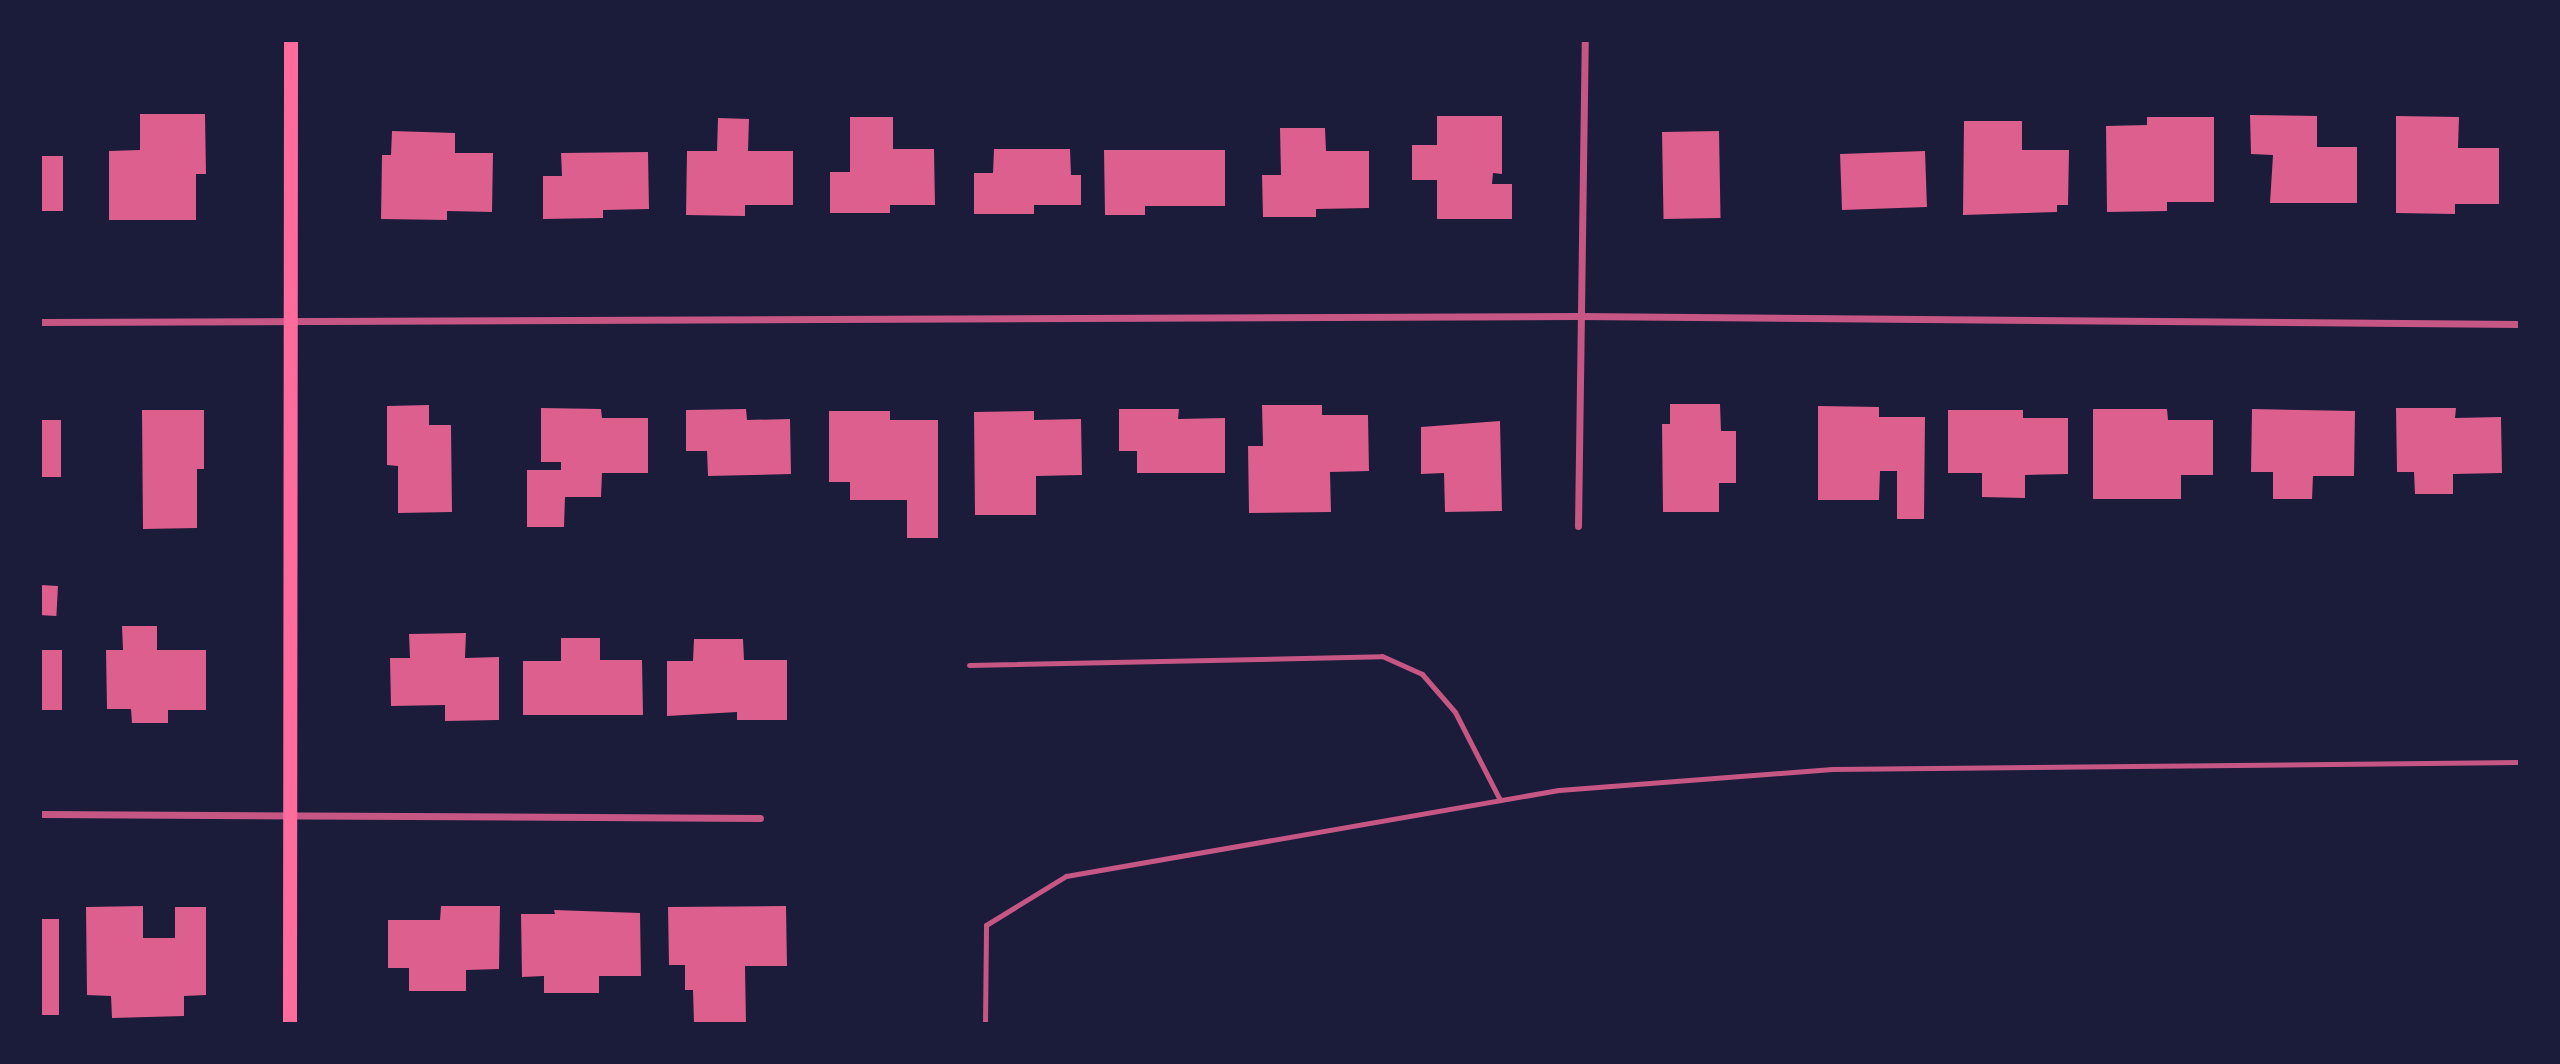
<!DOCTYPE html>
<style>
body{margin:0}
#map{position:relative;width:2560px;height:1064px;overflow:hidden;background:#1b1b3a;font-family:"Public Sans",sans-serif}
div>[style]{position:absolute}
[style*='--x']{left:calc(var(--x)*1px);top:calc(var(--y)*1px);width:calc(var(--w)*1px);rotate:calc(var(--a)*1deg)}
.building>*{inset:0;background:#dd5f8e;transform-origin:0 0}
.service>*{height:5px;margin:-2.5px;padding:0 2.5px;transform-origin:2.5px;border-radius:2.5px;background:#c65784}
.minor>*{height:7px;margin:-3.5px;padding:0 3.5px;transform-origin:3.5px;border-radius:3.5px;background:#c65784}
.secondary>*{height:14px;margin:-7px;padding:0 7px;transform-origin:7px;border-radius:7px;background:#ff6b9d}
span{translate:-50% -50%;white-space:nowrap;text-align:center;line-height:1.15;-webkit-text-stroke:5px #1b1b3a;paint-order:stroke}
.frame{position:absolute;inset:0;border:42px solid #1b1b3a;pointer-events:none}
</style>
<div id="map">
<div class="building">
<div style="clip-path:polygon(140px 114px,205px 114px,206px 174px,196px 174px,196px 220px,109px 220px,109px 151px,140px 150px)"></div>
<div style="clip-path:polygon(2250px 115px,2317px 116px,2317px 147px,2357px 147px,2357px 203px,2270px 203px,2273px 155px,2251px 154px)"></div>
<div style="clip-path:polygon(1437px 116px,1502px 116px,1502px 174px,1493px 173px,1492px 184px,1512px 184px,1512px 219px,1437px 219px,1437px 180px,1412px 180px,1412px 145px,1437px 145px)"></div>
<div style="clip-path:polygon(2396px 116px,2459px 117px,2458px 148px,2499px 148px,2499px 204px,2455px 204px,2455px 214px,2396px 213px)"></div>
<div style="clip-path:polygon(850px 117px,893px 117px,893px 149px,934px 149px,935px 205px,890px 205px,890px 213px,830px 213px,830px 172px,850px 172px)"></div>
<div style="clip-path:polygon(2147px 117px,2214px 117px,2214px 202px,2167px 202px,2167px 211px,2107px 212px,2106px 126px,2147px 125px)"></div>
<div style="clip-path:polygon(718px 118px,749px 119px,748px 151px,793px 151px,793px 205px,745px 205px,745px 216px,686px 215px,687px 151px,717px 151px)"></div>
<div style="clip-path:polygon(1964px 121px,2022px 121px,2022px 150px,2069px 150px,2068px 205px,2057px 205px,2057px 212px,1963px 215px)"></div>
<div style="clip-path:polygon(1280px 128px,1325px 128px,1326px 151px,1369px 151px,1369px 208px,1316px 209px,1316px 217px,1263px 217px,1262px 175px,1281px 175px)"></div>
<div style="clip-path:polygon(392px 131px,455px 133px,455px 153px,493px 153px,492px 212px,447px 211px,447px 220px,381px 219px,382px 155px,391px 155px)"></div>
<div style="left:1719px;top:131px;width:87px;height:57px;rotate:89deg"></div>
<div style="clip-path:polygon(994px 149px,1070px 149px,1071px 175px,1081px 175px,1081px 205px,1034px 205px,1034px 214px,974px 214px,974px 173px,993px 173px)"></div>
<div style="clip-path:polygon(1104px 150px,1225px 150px,1225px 206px,1145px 206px,1145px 215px,1105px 215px)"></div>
<div style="left:1925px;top:151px;width:56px;height:85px;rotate:88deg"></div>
<div style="clip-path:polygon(648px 152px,649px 209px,603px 210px,603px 218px,543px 219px,543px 176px,562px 176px,561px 153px)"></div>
<div style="left:40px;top:156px;width:23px;height:55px"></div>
<div style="clip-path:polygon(1670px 404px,1720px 404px,1721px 431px,1736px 431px,1736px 483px,1719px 483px,1719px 512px,1663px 512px,1662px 424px,1670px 424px)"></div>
<div style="clip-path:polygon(429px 405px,429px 425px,451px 425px,452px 512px,398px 513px,398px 466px,387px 465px,387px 406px)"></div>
<div style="clip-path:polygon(1262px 405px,1322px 405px,1322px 415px,1368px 415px,1369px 471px,1330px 472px,1331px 512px,1249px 513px,1248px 446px,1263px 446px)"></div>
<div style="clip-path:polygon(1818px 406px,1879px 407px,1879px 417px,1925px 417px,1924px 519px,1897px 519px,1897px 471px,1880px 471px,1879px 500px,1818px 500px)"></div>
<div style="clip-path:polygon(541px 408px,601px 409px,602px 418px,648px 418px,648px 473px,602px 473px,601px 497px,565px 497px,564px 527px,527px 527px,527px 470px,561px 470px,561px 462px,541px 462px)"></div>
<div style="clip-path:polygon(2396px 408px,2456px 408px,2455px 418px,2501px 417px,2502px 473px,2453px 474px,2453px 494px,2415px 494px,2414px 472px,2397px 472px)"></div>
<div style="clip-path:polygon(746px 409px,747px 420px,790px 419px,791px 474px,708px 476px,707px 451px,686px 451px,686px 410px)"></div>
<div style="clip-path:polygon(1119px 409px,1179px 409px,1178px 419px,1225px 418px,1225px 473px,1137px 473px,1137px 451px,1119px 451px)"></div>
<div style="clip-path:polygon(2093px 409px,2167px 409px,2168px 420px,2213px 420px,2213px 475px,2181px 475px,2181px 499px,2093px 499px)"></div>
<div style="clip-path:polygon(2252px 409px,2355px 411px,2354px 476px,2313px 476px,2312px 499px,2273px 499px,2273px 472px,2251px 472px)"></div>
<div style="clip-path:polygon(142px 410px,204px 410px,204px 469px,197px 469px,197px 528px,143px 529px)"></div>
<div style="clip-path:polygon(1948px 410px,2023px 410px,2023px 418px,2068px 418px,2068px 474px,2025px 475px,2025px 498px,1982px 497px,1982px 473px,1948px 473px)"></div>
<div style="clip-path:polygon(829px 411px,890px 411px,890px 420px,938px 420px,938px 538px,907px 538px,907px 500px,850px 500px,850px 482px,829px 482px)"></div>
<div style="clip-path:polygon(1034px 411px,1034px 420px,1081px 419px,1082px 475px,1036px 476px,1036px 515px,975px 515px,974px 412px)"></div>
<div style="left:40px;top:420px;width:21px;height:57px"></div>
<div style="clip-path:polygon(1500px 421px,1502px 511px,1445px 512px,1444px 473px,1421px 474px,1421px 427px)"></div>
<div style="left:40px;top:585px;width:18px;height:30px;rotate:3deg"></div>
<div style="clip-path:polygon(122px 626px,157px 626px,157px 650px,206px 650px,206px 710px,168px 710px,168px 723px,132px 723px,131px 709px,107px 709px,106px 650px,123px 650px)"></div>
<div style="clip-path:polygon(466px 633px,465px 658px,499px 657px,499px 720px,445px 721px,445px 705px,391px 706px,390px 658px,410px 658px,409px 634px)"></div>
<div style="clip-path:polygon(561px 638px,600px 638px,600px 660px,642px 660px,643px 715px,523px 715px,523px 661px,561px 661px)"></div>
<div style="clip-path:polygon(694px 639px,743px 639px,744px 660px,787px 660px,787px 720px,737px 720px,737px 712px,667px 716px,667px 661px,693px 661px)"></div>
<div style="left:40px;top:650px;width:22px;height:60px"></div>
<div style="clip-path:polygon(143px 906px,143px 938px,175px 938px,175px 907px,206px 907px,206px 995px,184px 996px,184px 1016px,112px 1018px,111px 996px,87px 995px,86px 907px)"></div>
<div style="clip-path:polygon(441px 906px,500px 906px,499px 969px,466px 970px,466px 991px,409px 991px,409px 968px,388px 968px,388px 920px,440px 920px)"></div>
<div style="clip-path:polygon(786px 906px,787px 966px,745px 966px,746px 1024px,694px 1024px,693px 990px,685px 990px,685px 965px,669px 965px,668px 907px)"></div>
<div style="clip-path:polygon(554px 910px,640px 913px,641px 976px,599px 976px,599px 993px,544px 993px,544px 976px,522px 977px,521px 914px,555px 914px)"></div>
<div style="left:40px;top:919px;width:19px;height:96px"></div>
</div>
<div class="service">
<div style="--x:969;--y:665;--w:413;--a:-1.2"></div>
<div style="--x:1382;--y:656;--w:44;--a:24.2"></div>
<div style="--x:1422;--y:674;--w:50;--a:49"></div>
<div style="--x:1455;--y:712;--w:99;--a:62.9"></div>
<div style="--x:985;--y:1024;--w:99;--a:-89.4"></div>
<div style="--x:986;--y:925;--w:94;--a:-31.5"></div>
<div style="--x:1066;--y:876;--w:500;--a:-9.9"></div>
<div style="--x:1559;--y:790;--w:274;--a:-4.4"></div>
<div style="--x:1832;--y:769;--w:688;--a:-0.58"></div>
</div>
<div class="minor">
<div style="--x:40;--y:322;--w:1538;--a:-0.22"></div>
<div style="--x:1578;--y:316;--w:942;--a:0.49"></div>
<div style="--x:1578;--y:526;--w:486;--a:-89.2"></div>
<div style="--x:40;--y:814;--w:720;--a:0.32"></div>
</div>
<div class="secondary">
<div style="--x:290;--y:1024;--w:984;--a:-89.94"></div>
</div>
<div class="frame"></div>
</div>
